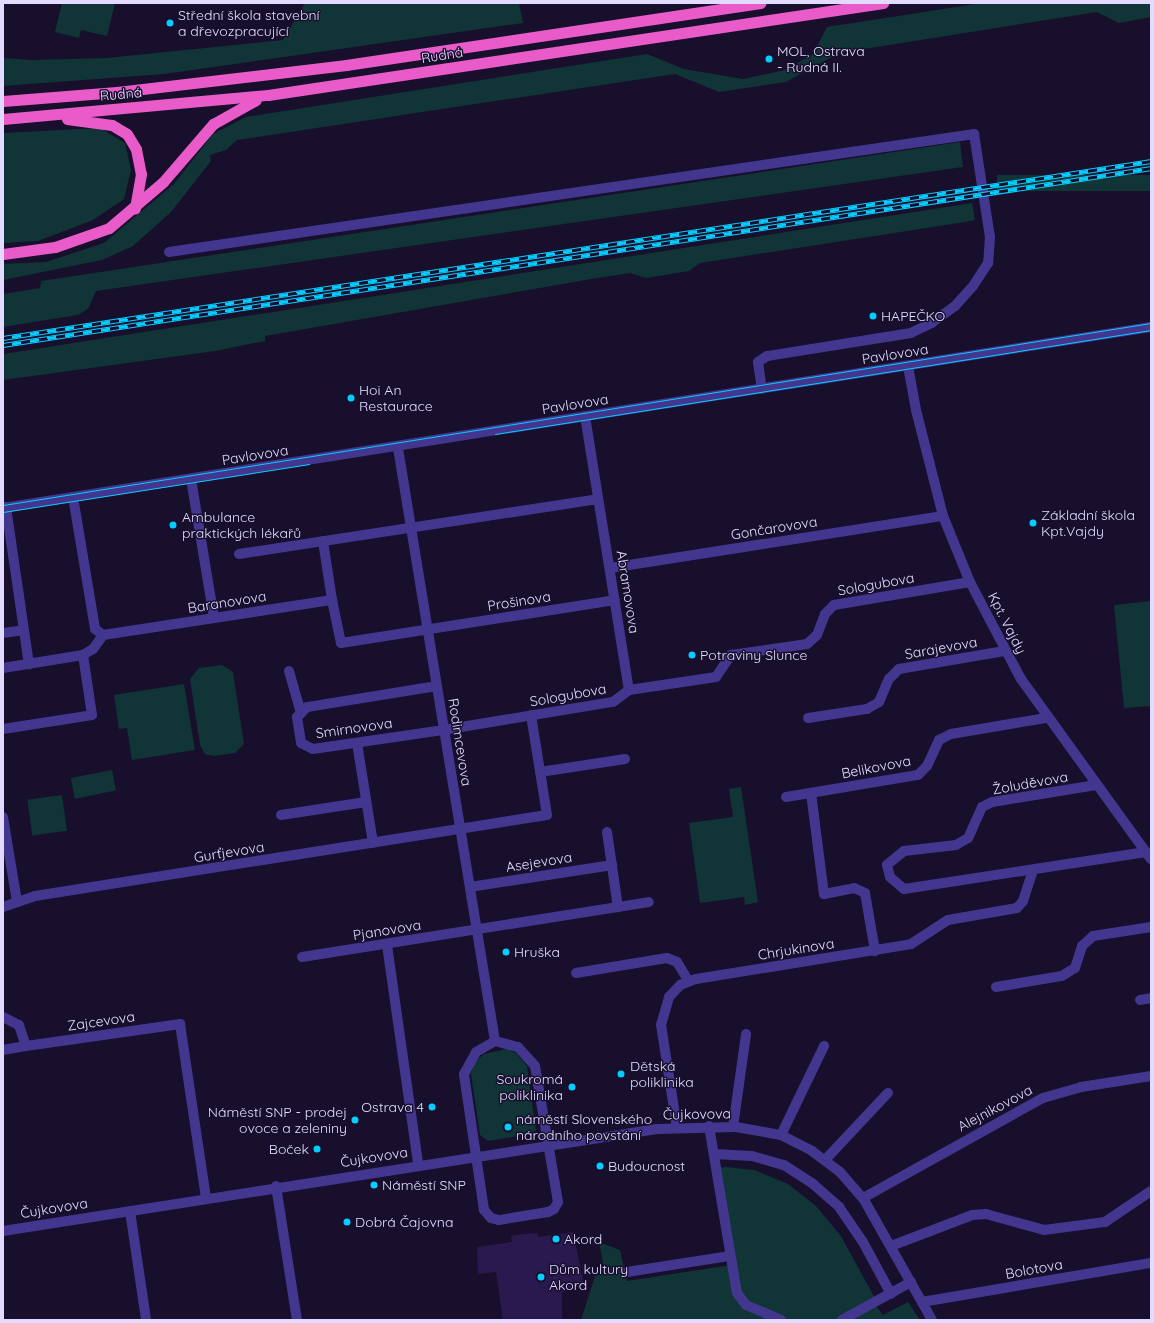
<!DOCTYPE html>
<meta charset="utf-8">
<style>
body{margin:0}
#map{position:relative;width:1154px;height:1323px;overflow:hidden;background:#170f2c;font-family:Quicksand,sans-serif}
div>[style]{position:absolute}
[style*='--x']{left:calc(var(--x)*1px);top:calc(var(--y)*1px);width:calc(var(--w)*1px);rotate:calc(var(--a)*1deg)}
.green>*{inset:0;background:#113437;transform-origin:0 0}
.building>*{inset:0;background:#2a194f}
.minor>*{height:10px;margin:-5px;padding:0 5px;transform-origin:5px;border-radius:5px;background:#43368f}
.trunk>*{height:11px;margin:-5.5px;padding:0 5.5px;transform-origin:5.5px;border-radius:5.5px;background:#ea5bca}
.tram>*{height:1px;margin:-0.5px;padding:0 0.5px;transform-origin:0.5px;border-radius:0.5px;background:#06cdff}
.rail>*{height:4.5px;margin-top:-2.25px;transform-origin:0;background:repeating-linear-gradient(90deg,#170f2c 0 9px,#06cdff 0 18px);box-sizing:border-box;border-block:1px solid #06cdff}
.dots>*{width:11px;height:11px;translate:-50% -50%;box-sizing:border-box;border:2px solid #170f2c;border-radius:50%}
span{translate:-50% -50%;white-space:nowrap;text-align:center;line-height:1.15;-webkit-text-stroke:3px #170f2c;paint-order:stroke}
.poi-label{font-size:14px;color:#e2daff}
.left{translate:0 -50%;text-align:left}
.right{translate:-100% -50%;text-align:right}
.street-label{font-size:14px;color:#e2daff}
.frame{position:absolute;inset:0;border:4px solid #e2daff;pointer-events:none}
</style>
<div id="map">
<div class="green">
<div style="clip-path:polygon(62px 3px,115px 3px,107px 36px,81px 30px,79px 38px,55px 32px)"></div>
<div style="clip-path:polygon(305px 3px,519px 3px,523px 23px,164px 74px,3px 86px,3px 58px,31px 60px,107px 58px,283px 40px)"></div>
<div style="clip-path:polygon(982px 3px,1151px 3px,1151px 17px,1119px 23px,1097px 12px,839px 53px,786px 82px,719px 92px,675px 74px,237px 140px,226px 150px,210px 155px,211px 161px,171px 212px,133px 246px,102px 260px,3px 280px,3px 264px,46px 262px,104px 243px,174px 184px,213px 134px,246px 117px,647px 54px,684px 69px,743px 79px,785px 70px,813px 54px,827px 27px)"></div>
<div style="clip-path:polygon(100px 128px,125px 143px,131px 170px,124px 199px,93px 220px,38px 241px,3px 243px,3px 133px)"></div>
<div style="clip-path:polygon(960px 142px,963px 167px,96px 291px,88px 309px,78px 315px,3px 327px,3px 294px,40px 288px,41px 281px)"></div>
<div style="left:1151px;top:175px;width:16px;height:154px;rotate:90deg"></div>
<div style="clip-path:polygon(972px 203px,975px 220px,965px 222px,700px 263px,689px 271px,646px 278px,630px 273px,597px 278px,265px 336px,265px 341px,215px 351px,3px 380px,3px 354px)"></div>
<div style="clip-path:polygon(1151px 601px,1151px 706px,1124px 708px,1114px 605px)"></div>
<div style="clip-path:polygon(222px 665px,233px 672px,244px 744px,235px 753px,214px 756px,205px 754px,200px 745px,190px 679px,199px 668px)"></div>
<div style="clip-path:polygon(184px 684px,195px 750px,132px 760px,127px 728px,119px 729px,114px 695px)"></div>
<div style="left:112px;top:770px;width:21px;height:42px;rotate:79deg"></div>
<div style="clip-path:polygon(741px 787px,758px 902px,745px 905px,744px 897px,700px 903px,689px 823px,733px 817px,729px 789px)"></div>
<div style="left:62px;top:795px;width:36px;height:35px;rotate:82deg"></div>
<div style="clip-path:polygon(506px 1049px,516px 1053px,527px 1066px,536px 1131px,532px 1134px,488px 1141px,480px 1135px,471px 1074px,475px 1062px,484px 1054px)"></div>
<div style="clip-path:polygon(727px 1167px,754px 1170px,788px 1184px,816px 1206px,841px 1236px,877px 1302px,842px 1320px,581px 1320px,595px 1276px,605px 1273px,599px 1242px,620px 1250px,627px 1281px,731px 1265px,716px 1168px)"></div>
<div style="clip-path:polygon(908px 1302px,920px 1320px,847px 1320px,876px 1306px,883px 1315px)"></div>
</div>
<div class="building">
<div style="clip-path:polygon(573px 1232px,583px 1280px,581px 1286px,562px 1292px,562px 1320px,503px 1320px,496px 1272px,478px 1274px,477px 1247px,512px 1242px,511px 1236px,524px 1234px,537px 1233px,538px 1237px)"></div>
</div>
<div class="minor">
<div style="--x:169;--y:252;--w:814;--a:-8.34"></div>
<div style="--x:974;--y:134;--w:104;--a:81.2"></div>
<div style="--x:990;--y:237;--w:26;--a:94"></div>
<div style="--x:988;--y:263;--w:27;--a:123"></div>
<div style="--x:973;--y:286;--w:27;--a:132"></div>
<div style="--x:955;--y:306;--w:29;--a:144"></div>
<div style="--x:932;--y:323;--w:23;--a:155"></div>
<div style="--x:911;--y:333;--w:146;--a:170.9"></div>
<div style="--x:767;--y:356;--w:11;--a:146"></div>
<div style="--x:758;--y:362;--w:27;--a:82"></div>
<div style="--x:908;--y:366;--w:45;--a:79.7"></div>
<div style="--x:916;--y:410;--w:109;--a:75.7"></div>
<div style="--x:943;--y:516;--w:71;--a:67.8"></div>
<div style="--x:970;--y:582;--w:110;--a:62.3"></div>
<div style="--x:1021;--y:679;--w:222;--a:54.2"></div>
<div style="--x:585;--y:416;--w:278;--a:80.9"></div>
<div style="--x:398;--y:448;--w:601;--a:80.71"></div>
<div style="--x:191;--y:479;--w:141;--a:80.6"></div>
<div style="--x:73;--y:497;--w:134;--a:80.5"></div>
<div style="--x:95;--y:629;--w:10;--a:37"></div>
<div style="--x:6;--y:507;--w:159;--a:81.7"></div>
<div style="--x:3;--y:508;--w:1162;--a:-8.96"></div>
<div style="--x:323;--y:541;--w:60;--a:81.3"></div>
<div style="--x:239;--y:554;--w:363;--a:-8.7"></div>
<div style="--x:610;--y:568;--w:337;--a:-8.9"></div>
<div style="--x:3;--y:633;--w:21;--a:-8"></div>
<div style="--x:3;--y:668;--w:81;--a:-9.2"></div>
<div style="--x:83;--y:655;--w:12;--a:-31"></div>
<div style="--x:93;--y:649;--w:17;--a:-54"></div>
<div style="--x:103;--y:635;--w:232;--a:-8.7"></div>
<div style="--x:332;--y:600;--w:44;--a:78.2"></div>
<div style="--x:341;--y:643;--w:277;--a:-8.9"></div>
<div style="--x:289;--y:671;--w:44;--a:74.1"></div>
<div style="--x:437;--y:686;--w:132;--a:170.8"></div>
<div style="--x:307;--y:707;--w:14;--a:135"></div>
<div style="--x:297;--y:717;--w:26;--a:81"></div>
<div style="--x:301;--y:743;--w:13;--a:27"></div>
<div style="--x:313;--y:749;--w:131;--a:-8.3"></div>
<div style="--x:443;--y:730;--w:172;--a:-9.4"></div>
<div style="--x:613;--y:702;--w:20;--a:-37"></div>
<div style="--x:629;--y:690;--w:88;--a:-8.5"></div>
<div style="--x:716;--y:677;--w:27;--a:-56"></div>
<div style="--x:731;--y:655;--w:77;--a:-8.2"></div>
<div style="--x:807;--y:644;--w:13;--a:-42"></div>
<div style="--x:817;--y:635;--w:22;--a:-69"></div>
<div style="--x:825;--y:614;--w:13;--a:-45"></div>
<div style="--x:834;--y:605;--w:138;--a:-9.6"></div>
<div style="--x:808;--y:718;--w:60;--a:-8.7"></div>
<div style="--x:867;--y:709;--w:14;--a:-30"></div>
<div style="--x:879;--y:702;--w:25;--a:-67"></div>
<div style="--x:889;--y:679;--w:14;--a:-45"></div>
<div style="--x:899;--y:669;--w:107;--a:-9.7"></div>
<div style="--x:3;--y:729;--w:90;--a:-8.9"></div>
<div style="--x:92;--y:715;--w:61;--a:-98.5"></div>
<div style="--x:357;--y:743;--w:101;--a:80.9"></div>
<div style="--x:540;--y:772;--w:86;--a:-8.7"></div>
<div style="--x:1096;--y:785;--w:105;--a:170.7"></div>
<div style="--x:992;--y:802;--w:11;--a:153"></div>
<div style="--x:982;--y:807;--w:34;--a:114"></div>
<div style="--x:968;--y:838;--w:14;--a:150"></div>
<div style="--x:956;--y:845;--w:52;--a:173.4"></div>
<div style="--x:904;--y:851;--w:22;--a:141"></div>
<div style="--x:887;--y:865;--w:12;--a:76"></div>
<div style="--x:890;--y:877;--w:18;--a:41"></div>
<div style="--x:904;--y:889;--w:245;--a:-8.7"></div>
<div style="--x:811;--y:793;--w:102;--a:82.7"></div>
<div style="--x:824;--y:894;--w:31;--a:-11"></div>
<div style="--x:854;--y:888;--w:12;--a:24"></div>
<div style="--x:865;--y:893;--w:59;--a:80.2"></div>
<div style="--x:786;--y:797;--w:134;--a:-9.5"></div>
<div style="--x:918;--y:775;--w:13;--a:-45"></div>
<div style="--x:927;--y:766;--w:29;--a:-65"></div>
<div style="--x:939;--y:740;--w:13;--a:-27"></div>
<div style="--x:951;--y:734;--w:96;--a:-9.6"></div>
<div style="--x:281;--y:815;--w:86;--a:-8.7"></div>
<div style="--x:3;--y:817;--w:86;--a:80.6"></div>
<div style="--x:607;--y:832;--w:76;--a:81.7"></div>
<div style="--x:470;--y:887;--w:144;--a:-8.8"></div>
<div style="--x:3;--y:907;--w:34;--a:-19"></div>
<div style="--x:35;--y:896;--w:518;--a:-8.99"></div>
<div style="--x:547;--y:815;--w:101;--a:-99.1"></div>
<div style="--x:387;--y:945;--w:221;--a:81.9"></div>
<div style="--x:302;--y:957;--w:351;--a:-9"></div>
<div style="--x:576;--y:973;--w:92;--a:-9.4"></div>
<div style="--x:667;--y:958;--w:11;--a:22"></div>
<div style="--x:677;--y:962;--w:23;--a:59"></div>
<div style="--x:996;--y:987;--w:67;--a:-9.5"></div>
<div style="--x:1062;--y:976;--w:15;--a:-32"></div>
<div style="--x:1075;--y:968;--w:23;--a:-72"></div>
<div style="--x:1082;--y:946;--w:15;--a:-42"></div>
<div style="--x:1093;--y:936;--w:59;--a:-8.8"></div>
<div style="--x:1140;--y:1000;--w:11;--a:-10"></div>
<div style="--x:3;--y:1017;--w:18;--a:27"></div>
<div style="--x:19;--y:1025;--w:22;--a:72"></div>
<div style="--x:26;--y:1046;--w:156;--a:-8.1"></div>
<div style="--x:180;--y:1024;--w:176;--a:81.5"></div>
<div style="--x:495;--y:1041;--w:24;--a:15"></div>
<div style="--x:518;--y:1047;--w:25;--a:48"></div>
<div style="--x:535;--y:1066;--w:138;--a:80.4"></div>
<div style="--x:558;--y:1202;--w:8;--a:120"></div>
<div style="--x:554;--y:1209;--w:7;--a:153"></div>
<div style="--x:548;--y:1212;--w:50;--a:170.7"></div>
<div style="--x:499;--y:1220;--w:8;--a:-166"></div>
<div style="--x:491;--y:1218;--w:11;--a:-131"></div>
<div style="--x:484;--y:1210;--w:137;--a:-98.4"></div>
<div style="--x:464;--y:1074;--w:25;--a:-61"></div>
<div style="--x:476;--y:1052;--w:22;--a:-30"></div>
<div style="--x:3;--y:1050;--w:23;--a:-10"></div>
<div style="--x:709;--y:1126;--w:169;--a:80.5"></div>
<div style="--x:737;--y:1293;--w:15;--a:53"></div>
<div style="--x:746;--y:1305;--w:38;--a:23"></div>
<div style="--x:733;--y:1127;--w:94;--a:-82"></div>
<div style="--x:677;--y:1128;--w:104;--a:-98.8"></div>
<div style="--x:661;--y:1025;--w:29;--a:-74"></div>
<div style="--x:669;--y:997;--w:16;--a:-47"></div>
<div style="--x:680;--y:985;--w:17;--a:-21"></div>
<div style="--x:696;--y:979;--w:218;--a:-9.2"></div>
<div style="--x:911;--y:944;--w:44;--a:-33"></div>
<div style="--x:948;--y:920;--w:70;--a:-9.9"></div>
<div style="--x:1017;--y:908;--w:9;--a:-49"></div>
<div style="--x:1023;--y:901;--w:32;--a:-72"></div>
<div style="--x:781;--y:1135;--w:99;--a:-64.2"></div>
<div style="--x:714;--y:1154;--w:38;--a:3"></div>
<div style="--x:752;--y:1156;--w:33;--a:16"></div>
<div style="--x:784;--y:1165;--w:35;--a:33"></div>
<div style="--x:813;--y:1184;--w:35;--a:41"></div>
<div style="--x:839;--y:1207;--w:42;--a:55.6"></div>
<div style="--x:863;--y:1242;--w:59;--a:61.7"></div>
<div style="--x:825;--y:1160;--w:92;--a:-46.8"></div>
<div style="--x:276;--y:1186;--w:136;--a:81.1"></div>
<div style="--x:863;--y:1198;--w:206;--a:-29.1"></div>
<div style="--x:1043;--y:1098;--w:40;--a:-16"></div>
<div style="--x:1081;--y:1087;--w:71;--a:-8.9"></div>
<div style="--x:130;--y:1211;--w:110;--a:81.6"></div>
<div style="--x:3;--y:1231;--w:662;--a:-8.86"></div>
<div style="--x:657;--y:1129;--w:79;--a:-1.5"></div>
<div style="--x:736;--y:1127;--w:46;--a:10.1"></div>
<div style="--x:781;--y:1135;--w:35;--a:27"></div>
<div style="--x:812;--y:1151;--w:35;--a:37"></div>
<div style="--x:840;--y:1172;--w:35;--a:49"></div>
<div style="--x:863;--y:1198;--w:140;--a:60.5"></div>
<div style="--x:891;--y:1246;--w:87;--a:-20.9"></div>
<div style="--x:972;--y:1215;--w:14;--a:-4"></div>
<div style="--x:986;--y:1214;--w:60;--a:15.4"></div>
<div style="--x:1044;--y:1230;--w:62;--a:-7.5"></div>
<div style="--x:1105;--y:1222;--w:55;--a:-34"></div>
<div style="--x:627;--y:1272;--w:103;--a:-8.9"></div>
<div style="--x:922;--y:1302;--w:232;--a:-9.7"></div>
<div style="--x:842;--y:1320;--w:79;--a:-28.8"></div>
</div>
<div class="trunk">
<div style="--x:3;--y:101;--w:114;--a:-4.5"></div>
<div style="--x:117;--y:92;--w:231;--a:-6.7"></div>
<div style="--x:346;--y:65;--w:419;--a:-8.5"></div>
<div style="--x:3;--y:119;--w:266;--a:-5.2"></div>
<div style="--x:268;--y:95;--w:622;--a:-8.51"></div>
<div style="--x:67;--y:119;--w:45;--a:7.6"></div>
<div style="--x:112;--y:125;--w:17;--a:31"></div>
<div style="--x:127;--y:134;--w:17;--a:59"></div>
<div style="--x:136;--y:149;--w:25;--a:79"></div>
<div style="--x:141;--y:174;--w:35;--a:100"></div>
<div style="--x:3;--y:254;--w:52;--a:-7.7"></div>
<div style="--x:55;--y:247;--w:57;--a:-19.4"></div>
<div style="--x:109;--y:228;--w:71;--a:-40.4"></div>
<div style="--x:163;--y:182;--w:77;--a:-49.2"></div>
<div style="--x:213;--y:124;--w:49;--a:-29.2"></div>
</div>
<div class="tram">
<div style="--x:495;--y:434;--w:664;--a:-9.01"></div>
<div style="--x:3;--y:505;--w:1162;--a:-9.01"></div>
<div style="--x:3;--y:512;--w:310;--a:-8.9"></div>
</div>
<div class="rail">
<div style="--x:3;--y:338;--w:1162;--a:-8.76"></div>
<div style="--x:3;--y:345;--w:1162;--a:-8.76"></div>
</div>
<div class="dots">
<div style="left:170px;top:23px;background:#06cdff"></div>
<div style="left:769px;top:59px;background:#06cdff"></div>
<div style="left:873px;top:316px;background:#06cdff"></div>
<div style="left:351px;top:398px;background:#06cdff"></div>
<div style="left:1033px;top:523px;background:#06cdff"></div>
<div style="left:173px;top:525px;background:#06cdff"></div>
<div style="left:692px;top:655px;background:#06cdff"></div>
<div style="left:506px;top:952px;background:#06cdff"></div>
<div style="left:621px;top:1074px;background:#06cdff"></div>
<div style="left:572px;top:1087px;background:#06cdff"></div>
<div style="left:432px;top:1107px;background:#06cdff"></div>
<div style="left:355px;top:1120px;background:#06cdff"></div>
<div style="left:508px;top:1127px;background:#06cdff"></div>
<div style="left:317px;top:1149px;background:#06cdff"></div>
<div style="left:600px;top:1166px;background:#06cdff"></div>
<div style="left:374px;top:1185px;background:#06cdff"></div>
<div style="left:347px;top:1222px;background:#06cdff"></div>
<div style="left:556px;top:1239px;background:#06cdff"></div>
<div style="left:541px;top:1277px;background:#06cdff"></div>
</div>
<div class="poi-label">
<span class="left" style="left:178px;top:23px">Střední škola stavební<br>a dřevozpracující</span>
<span class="left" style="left:777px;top:59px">MOL, Ostrava<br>- Rudná II.</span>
<span class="left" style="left:881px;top:316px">HAPEČKO</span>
<span class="left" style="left:359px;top:398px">Hoi An<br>Restaurace</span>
<span class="left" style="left:1041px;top:523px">Základní škola<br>Kpt.Vajdy</span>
<span class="left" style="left:182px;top:525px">Ambulance<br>praktických lékařů</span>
<span class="left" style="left:700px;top:655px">Potraviny Slunce</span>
<span class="left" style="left:514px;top:952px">Hruška</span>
<span class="left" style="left:630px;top:1074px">Dětská<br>poliklinika</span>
<span class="right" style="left:563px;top:1087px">Soukromá<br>poliklinika</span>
<span class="right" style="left:424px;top:1107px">Ostrava 4</span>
<span class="right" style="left:347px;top:1120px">Náměstí SNP - prodej<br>ovoce a zeleniny</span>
<span class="left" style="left:516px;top:1127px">náměstí Slovenského<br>národního povstání</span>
<span class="right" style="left:309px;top:1149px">Boček</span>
<span class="left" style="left:608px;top:1166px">Budoucnost</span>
<span class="left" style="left:382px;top:1185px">Náměstí SNP</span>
<span class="left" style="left:355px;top:1222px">Dobrá Čajovna</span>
<span class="left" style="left:564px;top:1239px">Akord</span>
<span class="left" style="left:549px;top:1277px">Dům kultury<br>Akord</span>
</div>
<div class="street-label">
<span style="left:442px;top:55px;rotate:-9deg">Rudná</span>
<span style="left:121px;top:94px;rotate:-5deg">Rudná</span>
<span style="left:895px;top:354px;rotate:-9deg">Pavlovova</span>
<span style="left:575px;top:404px;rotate:-9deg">Pavlovova</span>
<span style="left:255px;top:455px;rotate:-9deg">Pavlovova</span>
<span style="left:774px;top:528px;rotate:-9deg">Gončarovova</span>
<span style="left:876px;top:584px;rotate:-10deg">Sologubova</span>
<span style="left:628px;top:592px;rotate:81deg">Abramovova</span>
<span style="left:519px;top:601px;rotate:-9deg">Prošinova</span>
<span style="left:227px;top:602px;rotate:-9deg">Baranovova</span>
<span style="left:1007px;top:623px;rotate:63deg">Kpt. Vajdy</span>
<span style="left:941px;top:648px;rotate:-10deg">Sarajevova</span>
<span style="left:568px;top:695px;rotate:-10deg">Sologubova</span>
<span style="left:354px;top:728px;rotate:-8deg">Smirnovova</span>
<span style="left:460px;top:742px;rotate:81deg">Rodimcevova</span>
<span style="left:876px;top:767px;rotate:-11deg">Belikovova</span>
<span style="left:1030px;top:783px;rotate:-10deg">Žoluděvova</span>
<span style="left:229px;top:852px;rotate:-9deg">Gurťjevova</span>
<span style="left:539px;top:862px;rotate:-9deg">Asejevova</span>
<span style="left:387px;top:930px;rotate:-9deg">Pjanovova</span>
<span style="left:796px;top:949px;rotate:-9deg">Chrjukinova</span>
<span style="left:101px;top:1021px;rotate:-8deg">Zajcevova</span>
<span style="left:995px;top:1108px;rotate:-28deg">Alejnikovova</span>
<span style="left:697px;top:1114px;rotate:-1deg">Čujkovova</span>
<span style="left:374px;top:1157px;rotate:-9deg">Čujkovova</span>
<span style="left:54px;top:1208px;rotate:-9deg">Čujkovova</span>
<span style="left:1034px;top:1269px;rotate:-10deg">Bolotova</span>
</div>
<div class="frame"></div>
</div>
